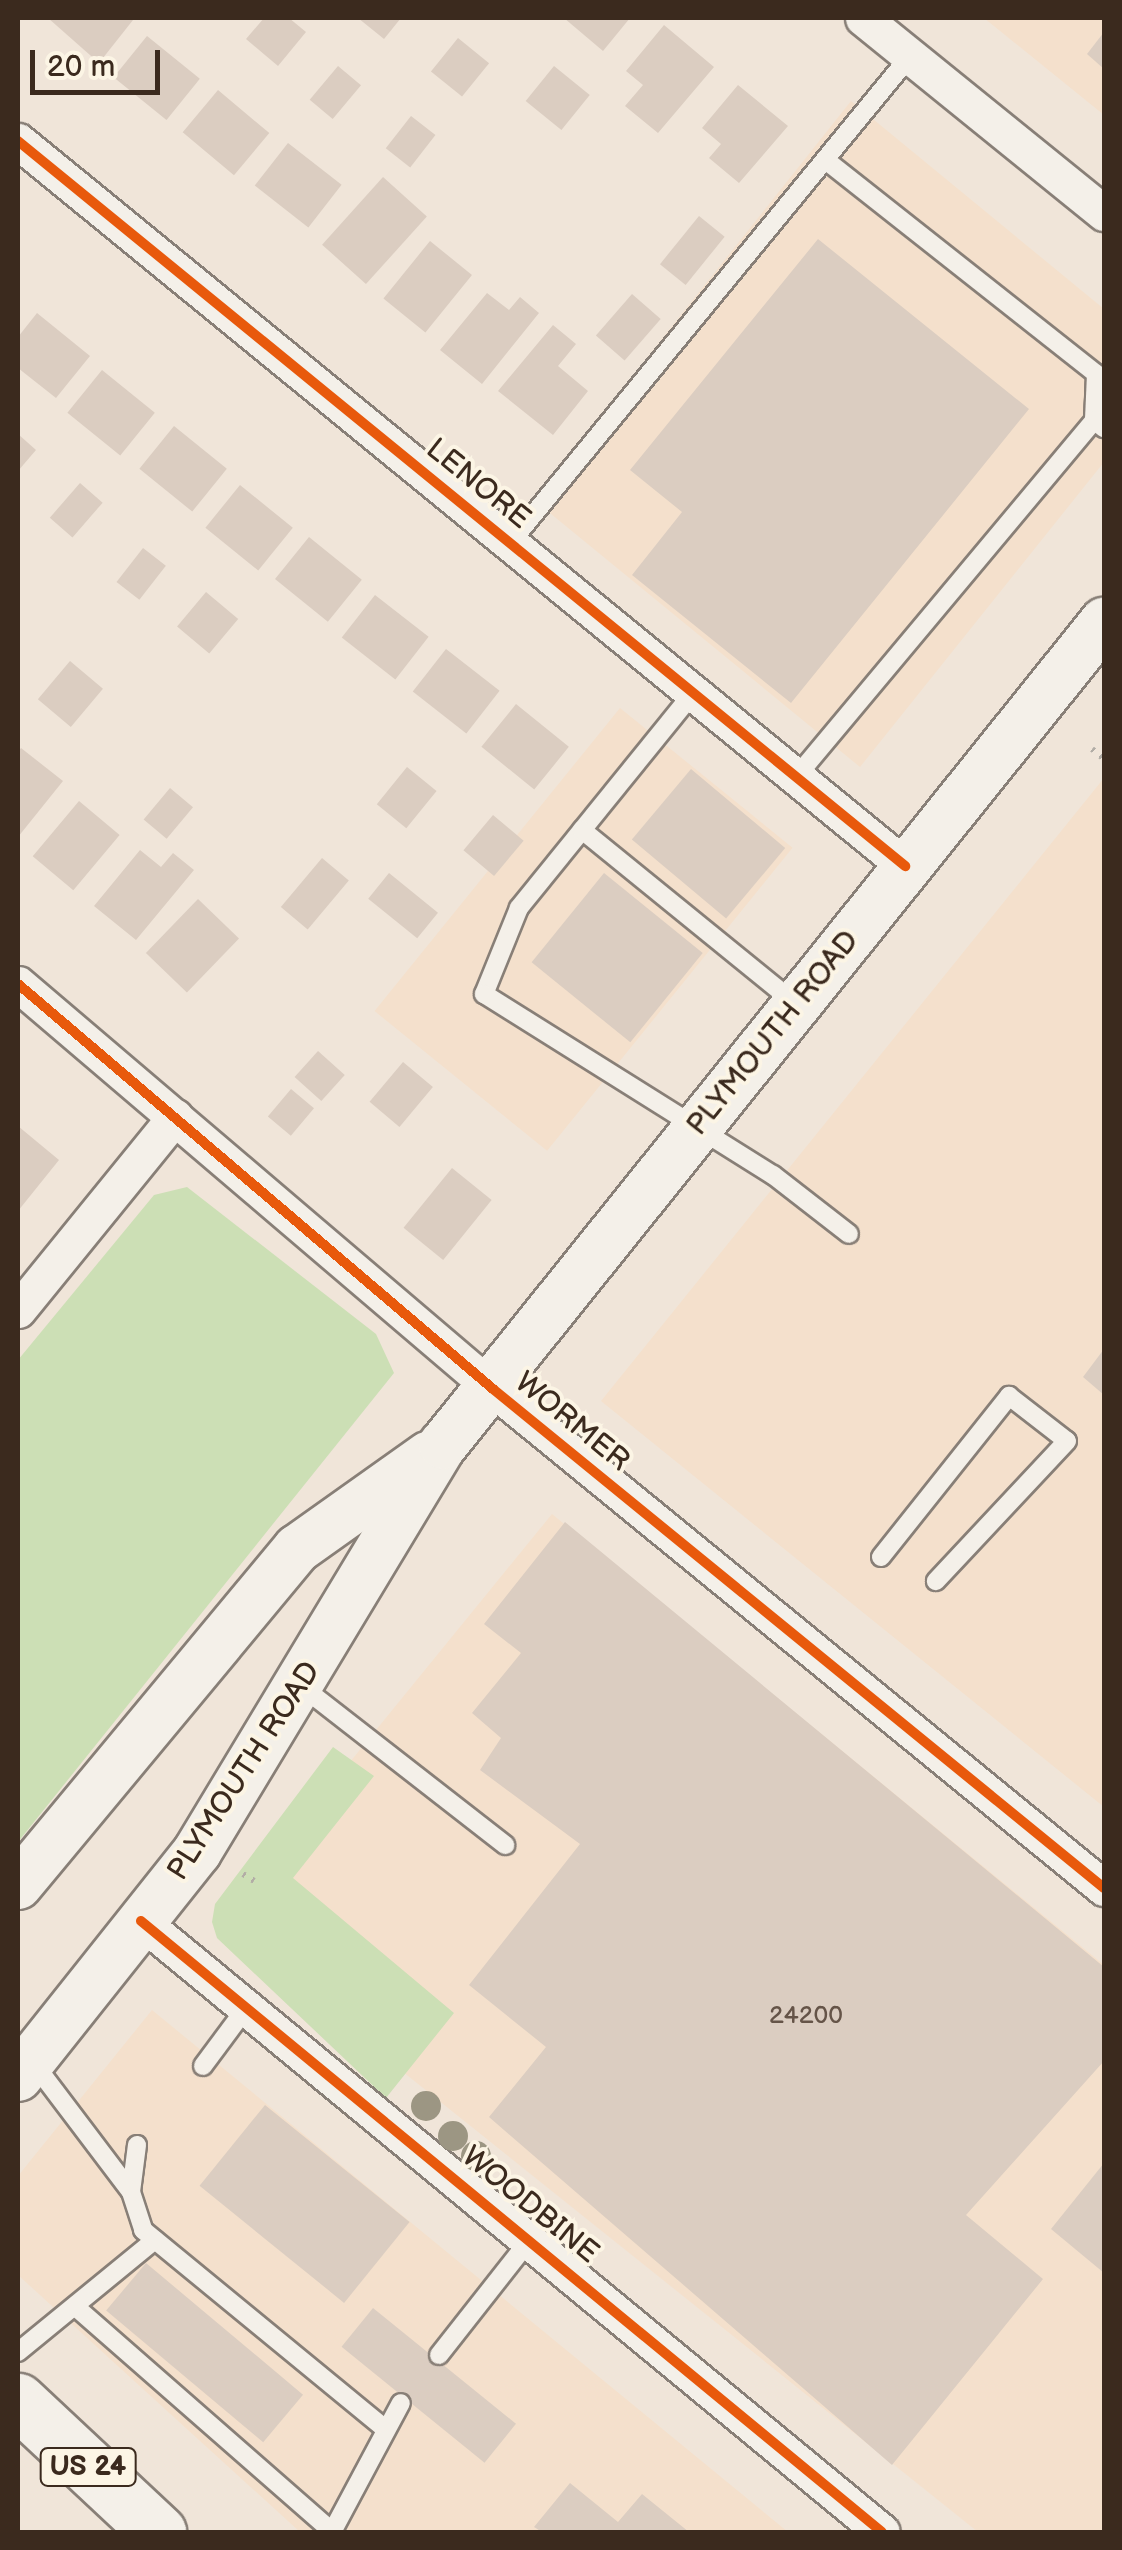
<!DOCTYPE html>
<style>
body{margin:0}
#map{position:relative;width:1122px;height:2550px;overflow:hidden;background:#f0e5d9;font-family:"Balsamiq Sans",sans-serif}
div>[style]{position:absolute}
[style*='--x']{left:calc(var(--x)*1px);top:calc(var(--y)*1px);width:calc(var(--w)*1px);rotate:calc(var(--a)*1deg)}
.built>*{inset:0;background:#f4e0cc;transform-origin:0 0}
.green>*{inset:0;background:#ccdfb5}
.building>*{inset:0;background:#dbcdc1;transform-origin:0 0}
.path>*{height:6px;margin-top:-3px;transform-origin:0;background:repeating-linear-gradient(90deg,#b2ada6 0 2.5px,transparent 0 10.5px)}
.roads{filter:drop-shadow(2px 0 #887f77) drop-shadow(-2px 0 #887f77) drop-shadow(0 2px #887f77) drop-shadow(0 -2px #887f77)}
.service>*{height:18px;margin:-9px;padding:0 9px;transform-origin:9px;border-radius:9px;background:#f4f0e9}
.minor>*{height:35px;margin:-17.5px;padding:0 17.5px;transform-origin:17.5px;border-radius:17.5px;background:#f4f0e9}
.secondary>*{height:48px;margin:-24px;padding:0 24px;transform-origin:24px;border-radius:24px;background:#f4f0e9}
.primary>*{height:55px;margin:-27.5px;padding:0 27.5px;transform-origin:27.5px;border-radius:27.5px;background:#f4f0e9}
.cycleway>*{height:10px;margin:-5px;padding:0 5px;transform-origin:5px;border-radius:5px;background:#e8590c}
.trees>*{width:30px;height:30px;margin:-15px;border-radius:50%;background:#9c9683}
span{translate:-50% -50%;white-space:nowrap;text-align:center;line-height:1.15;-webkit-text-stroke:8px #fcf5e5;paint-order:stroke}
.number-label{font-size:25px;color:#655448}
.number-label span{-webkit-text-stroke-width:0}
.shield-label span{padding:2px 8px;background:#fcf5e5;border:2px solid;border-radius:8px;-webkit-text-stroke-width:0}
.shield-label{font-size:28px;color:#3b2a1e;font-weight:700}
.street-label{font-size:30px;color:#3b2a1e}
.frame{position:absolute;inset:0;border:20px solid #3b2a1e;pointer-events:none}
.scale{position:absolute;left:30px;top:50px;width:130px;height:45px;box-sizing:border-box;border:5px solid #3b2a1e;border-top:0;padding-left:12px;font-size:30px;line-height:35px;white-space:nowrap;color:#3b2a1e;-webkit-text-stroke:8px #fcf5e5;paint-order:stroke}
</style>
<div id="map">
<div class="built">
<div style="clip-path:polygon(984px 18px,1104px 18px,1104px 115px)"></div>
<div style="clip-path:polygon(851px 101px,1104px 309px,1104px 462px,860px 767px,534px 500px)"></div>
<div style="left:620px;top:708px;width:222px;height:390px;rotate:39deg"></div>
<div style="clip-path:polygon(1104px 778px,1104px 1807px,601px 1401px)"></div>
<div style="clip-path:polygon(552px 1514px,1104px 1965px,1104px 2532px,978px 2532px,218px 1924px)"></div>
<div style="clip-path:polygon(152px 2010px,788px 2532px,300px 2532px,18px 2275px,18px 2176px)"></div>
</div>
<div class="green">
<div style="clip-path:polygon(187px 1187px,376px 1334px,394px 1373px,18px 1842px,18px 1360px,154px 1195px)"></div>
<div style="clip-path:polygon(333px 1747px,374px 1776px,293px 1878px,454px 2013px,386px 2098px,217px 1938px,212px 1922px,215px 1904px)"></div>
</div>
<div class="building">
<div style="clip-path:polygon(48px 18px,129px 18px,133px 20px,99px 63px)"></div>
<div style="clip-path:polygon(264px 18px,289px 18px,306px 32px,278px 66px,246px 39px)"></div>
<div style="clip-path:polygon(358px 18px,401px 18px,384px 39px)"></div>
<div style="clip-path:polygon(564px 18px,630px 18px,603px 51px)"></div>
<div style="clip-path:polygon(664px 25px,714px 67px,658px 133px,625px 106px,643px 85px,626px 71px)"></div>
<div style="clip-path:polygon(1104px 32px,1104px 69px,1087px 54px)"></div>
<div style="left:147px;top:36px;width:68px;height:53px;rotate:39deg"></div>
<div style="left:458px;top:38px;width:40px;height:43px;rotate:39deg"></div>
<div style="left:338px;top:66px;width:30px;height:44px;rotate:40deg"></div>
<div style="left:554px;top:66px;width:46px;height:45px;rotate:39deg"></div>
<div style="clip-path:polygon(738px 85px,788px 126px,739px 183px,709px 158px,721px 144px,702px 128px)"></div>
<div style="left:218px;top:90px;width:67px;height:55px;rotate:40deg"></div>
<div style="left:411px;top:116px;width:31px;height:41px;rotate:38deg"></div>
<div style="left:288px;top:143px;width:68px;height:54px;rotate:38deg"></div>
<div style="left:383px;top:177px;width:59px;height:91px;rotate:42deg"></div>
<div style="left:699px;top:216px;width:33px;height:62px;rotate:39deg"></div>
<div style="clip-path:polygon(818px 239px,1029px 409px,791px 703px,632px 575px,682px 512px,630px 470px)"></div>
<div style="left:430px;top:241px;width:54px;height:74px;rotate:39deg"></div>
<div style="clip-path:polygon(487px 293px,509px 310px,520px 297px,539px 313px,482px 384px,440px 350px)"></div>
<div style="left:632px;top:294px;width:38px;height:55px;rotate:41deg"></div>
<div style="clip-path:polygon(37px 313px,90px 356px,56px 398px,18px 368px,18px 337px)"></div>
<div style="clip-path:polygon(553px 325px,576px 344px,558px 366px,588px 391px,553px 435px,498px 391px)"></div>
<div style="left:102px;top:370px;width:68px;height:55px;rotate:39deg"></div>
<div style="left:174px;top:426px;width:68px;height:55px;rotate:39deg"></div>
<div style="clip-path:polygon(18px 434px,36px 450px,18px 471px)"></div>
<div style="left:80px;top:483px;width:30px;height:46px;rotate:41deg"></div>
<div style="left:240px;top:485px;width:68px;height:55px;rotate:39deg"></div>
<div style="left:309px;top:537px;width:68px;height:54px;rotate:39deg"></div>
<div style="left:143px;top:548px;width:29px;height:43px;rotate:38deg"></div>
<div style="left:206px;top:592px;width:42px;height:45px;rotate:40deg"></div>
<div style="left:375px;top:595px;width:68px;height:54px;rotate:38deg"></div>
<div style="left:446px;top:649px;width:68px;height:54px;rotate:38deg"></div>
<div style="left:70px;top:661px;width:43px;height:50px;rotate:40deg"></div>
<div style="left:516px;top:704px;width:68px;height:55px;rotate:39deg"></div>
<div style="clip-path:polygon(21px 748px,63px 781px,18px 837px,18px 752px)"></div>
<div style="left:407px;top:767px;width:38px;height:48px;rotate:39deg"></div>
<div style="left:691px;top:769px;width:123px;height:92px;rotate:40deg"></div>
<div style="left:170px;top:788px;width:30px;height:41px;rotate:40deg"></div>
<div style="left:79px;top:801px;width:53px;height:72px;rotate:40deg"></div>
<div style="left:493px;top:815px;width:40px;height:46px;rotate:40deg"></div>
<div style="clip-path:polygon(140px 850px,161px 867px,173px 853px,194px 870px,136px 940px,94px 906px)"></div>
<div style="left:322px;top:858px;width:35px;height:64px;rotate:40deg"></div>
<div style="left:389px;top:873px;width:63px;height:33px;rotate:39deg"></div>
<div style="left:604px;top:873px;width:127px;height:115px;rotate:39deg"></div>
<div style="left:198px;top:899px;width:57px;height:75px;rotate:44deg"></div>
<div style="left:318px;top:1051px;width:36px;height:35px;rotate:42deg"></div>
<div style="left:403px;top:1062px;width:39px;height:52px;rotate:40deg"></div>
<div style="left:291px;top:1089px;width:30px;height:36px;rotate:40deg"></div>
<div style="clip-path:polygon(18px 1126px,59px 1160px,18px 1211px)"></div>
<div style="left:452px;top:1168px;width:51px;height:77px;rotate:39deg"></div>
<div style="clip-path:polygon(1104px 1349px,1104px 1395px,1083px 1377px)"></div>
<div style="clip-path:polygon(565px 1522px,1104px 1967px,1104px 2061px,966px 2215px,1043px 2279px,892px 2465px,489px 2117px,546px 2047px,469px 1985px,580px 1844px,480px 1770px,501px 1738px,472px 1713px,521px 1653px,484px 1624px)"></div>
<div style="left:265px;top:2105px;width:186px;height:104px;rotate:39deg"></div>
<div style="clip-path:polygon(1104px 2163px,1104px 2273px,1051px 2229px)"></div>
<div style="left:146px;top:2263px;width:205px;height:62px;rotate:40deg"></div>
<div style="left:373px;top:2308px;width:184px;height:50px;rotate:39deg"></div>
<div style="clip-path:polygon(570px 2483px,618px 2522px,642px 2494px,689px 2532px,542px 2532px,534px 2527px)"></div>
</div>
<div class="path">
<div style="--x:1092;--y:749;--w:16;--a:40"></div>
<div style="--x:243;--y:1874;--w:13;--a:32"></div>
</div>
<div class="roads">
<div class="service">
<div style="--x:828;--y:162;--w:342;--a:38.3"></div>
<div style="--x:1096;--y:374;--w:46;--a:92.5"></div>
<div style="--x:510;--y:543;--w:630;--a:-50.6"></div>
<div style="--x:693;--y:693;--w:277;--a:129"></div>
<div style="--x:519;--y:908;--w:93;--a:112.1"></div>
<div style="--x:484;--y:994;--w:341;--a:32.1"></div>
<div style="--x:773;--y:1175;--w:96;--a:37.8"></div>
<div style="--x:796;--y:777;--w:465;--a:-50.1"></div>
<div style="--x:1094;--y:420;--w:13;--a:39"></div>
<div style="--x:582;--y:830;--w:276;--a:39.1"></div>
<div style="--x:881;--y:1557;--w:206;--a:-51.5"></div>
<div style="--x:1009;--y:1396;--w:73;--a:37.8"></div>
<div style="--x:1067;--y:1441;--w:192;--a:133.1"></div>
<div style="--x:301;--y:1686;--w:259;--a:37.9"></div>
<div style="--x:32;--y:2061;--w:164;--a:52.9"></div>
<div style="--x:203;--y:2066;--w:72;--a:-53.4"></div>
<div style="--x:137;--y:2145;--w:47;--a:97.3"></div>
<div style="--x:131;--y:2192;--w:40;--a:72"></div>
<div style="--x:143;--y:2230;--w:310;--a:39.4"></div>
<div style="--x:78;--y:2309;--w:337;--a:41.2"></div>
<div style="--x:18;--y:2352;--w:177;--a:-39.3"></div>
<div style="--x:439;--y:2355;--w:150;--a:-51.8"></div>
<div style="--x:332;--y:2532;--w:146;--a:-61.9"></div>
</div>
<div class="minor">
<div style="--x:863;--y:18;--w:310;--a:39"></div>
<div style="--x:18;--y:141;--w:1146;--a:39.26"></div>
<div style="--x:18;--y:984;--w:624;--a:40.45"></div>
<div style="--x:493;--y:1389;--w:789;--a:39.24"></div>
<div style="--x:18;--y:1310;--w:249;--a:-50.9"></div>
<div style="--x:141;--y:1921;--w:960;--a:39.51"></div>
</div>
<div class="secondary">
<div style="--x:18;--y:1885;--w:437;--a:-50.3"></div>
<div style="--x:297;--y:1549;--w:161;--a:-35.4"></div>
<div style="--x:18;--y:2077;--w:288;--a:-51.5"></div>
<div style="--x:197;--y:1852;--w:476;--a:-58.9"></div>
<div style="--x:443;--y:1445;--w:1056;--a:-51.23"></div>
</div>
<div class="primary">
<div style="--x:18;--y:2401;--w:192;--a:43.1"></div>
</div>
</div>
<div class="cycleway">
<div style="--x:18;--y:141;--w:1146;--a:39.26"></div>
<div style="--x:18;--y:984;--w:624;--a:40.45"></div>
<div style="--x:493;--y:1389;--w:789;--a:39.24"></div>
<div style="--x:141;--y:1921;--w:960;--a:39.51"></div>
</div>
<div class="trees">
<div style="left:426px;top:2106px"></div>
<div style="left:453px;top:2136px"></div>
<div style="left:476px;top:2156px"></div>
</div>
<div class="number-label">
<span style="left:806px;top:2016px">24200</span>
</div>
<div class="shield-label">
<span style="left:88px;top:2467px">US 24</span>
</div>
<div class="street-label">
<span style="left:478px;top:484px;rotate:39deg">LENORE</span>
<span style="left:773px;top:1033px;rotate:-51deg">PLYMOUTH ROAD</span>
<span style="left:572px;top:1422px;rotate:39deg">WORMER</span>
<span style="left:244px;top:1771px;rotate:-57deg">PLYMOUTH ROAD</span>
<span style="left:530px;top:2205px;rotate:39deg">WOODBINE</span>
</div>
<div class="frame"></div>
<div class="scale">20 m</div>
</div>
